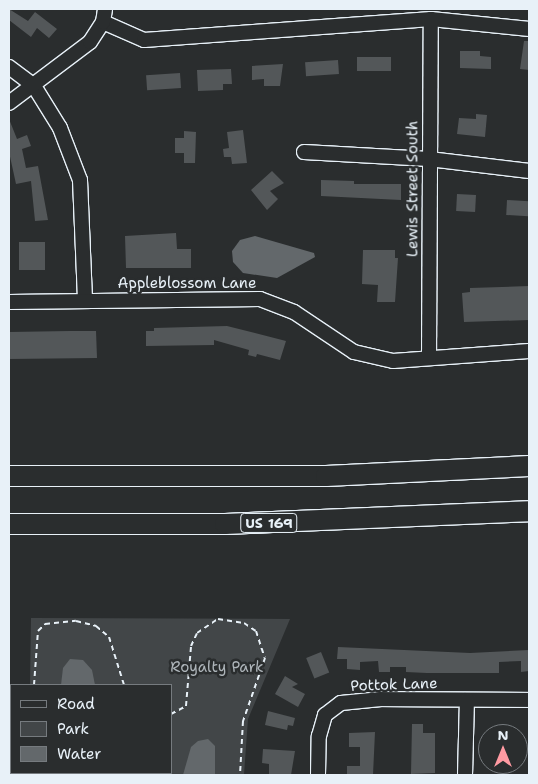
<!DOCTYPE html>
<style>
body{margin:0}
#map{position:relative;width:538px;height:784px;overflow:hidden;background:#2a2d2e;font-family:"Shantell Sans",sans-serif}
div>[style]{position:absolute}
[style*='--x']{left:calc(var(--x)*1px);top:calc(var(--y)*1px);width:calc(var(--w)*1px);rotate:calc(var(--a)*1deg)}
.green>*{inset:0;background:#424648}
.water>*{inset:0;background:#63686b}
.building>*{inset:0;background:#535759;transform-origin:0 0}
.path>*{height:2px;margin-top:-1px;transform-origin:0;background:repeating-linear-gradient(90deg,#e8f1f8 0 5px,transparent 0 9px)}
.roads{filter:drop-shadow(1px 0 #e8f1f8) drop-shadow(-1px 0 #e8f1f8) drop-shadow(0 1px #e8f1f8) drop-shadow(0 -1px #e8f1f8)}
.minor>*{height:14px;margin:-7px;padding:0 7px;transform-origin:7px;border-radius:7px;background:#2a2d2e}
.highway>*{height:20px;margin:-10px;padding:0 10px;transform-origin:10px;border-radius:10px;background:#2a2d2e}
span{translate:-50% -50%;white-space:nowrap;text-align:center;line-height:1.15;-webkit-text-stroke:5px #2a2d2e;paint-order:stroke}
.shield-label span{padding:1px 4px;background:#2a2d2e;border:1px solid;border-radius:4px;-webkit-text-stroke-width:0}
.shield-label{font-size:14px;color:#e8f1f8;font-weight:700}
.street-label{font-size:15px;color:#e8f1f8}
.park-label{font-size:15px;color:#aeb5ba}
.frame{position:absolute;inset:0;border:10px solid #e8f1f8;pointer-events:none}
.legend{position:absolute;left:10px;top:684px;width:162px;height:90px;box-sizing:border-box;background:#2a2d2e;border:1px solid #767b7f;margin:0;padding:6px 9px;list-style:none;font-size:15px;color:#e8f1f8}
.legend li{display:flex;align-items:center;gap:10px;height:25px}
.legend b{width:25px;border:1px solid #767b7f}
.north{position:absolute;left:478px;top:724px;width:50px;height:50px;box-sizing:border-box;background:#2a2d2e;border:1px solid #767b7f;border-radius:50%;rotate:0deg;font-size:14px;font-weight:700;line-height:20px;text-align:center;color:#e8f1f8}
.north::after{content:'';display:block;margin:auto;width:18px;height:22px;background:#ff9aa2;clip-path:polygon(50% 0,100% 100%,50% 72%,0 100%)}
</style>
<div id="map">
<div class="green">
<div style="clip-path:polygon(31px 618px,290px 619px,248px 719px,244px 775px,28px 775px,171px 773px,171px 685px,30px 685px)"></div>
</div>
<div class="water">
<div style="clip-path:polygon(255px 236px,314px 253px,315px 257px,277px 278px,243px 273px,233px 262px,232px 251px,240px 240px)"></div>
<div style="clip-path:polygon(70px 659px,83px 660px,92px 670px,95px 685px,61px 685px,63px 668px)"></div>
<div style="clip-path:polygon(208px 739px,215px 746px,215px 775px,183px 775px,191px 747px,198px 741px)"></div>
</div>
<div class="building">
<div style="clip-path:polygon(9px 9px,28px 21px,35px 12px,57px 29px,49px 38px,37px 28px,31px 37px,9px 20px)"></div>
<div style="clip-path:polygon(524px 41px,529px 41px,529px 70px,520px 69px)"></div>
<div style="clip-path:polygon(460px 51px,480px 51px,480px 56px,491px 57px,491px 69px,460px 68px)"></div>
<div style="left:391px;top:57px;width:14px;height:34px;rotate:90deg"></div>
<div style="left:338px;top:60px;width:14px;height:33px;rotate:86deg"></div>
<div style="clip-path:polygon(283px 64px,280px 86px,264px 86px,264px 79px,252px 80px,252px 66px)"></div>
<div style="clip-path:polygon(231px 69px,232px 84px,223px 84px,223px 90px,198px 91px,197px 70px)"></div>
<div style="left:180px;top:73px;width:15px;height:34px;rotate:86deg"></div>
<div style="clip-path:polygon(476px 114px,487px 115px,485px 137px,457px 134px,459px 118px,476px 119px)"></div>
<div style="clip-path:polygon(9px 119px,17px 139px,27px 135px,31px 146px,22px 149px,26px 168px,38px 166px,48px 220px,35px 221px,31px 181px,16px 184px,9px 152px)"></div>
<div style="clip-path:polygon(243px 130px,247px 163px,232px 164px,231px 157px,224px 157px,223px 149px,229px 148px,227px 132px)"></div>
<div style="clip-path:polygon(184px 131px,196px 132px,195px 163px,184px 163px,184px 153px,175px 153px,175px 138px,184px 138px)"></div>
<div style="clip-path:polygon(272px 171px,284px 183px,270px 191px,278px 199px,267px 210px,251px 190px)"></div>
<div style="clip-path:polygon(321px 180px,354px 181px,354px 184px,401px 184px,401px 200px,321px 196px)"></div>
<div style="left:457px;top:194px;width:19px;height:17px;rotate:3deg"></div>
<div style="left:507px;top:200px;width:22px;height:15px;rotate:3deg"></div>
<div style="clip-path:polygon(176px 233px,177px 249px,191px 249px,191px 268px,126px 268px,125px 236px)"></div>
<div style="left:19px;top:242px;width:26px;height:28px"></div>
<div style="clip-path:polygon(363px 250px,395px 250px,395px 258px,398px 258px,395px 302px,377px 302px,378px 285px,362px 284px)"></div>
<div style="clip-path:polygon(529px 286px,529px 320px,464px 322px,462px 293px,470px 292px,470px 288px)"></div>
<div style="clip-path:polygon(227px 326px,286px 341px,280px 360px,257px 354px,256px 357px,248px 355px,249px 350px,214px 340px,214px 345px,146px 346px,146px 331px,154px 331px,154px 328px)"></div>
<div style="clip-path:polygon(70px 331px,96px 331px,97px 358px,9px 359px,9px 332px)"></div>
<div style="clip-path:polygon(338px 647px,470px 653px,529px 650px,529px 671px,521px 672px,521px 661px,499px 662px,499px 673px,427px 673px,406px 672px,406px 667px,390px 667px,390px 672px,379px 672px,378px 661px,360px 662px,360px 670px,347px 669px,347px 659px,337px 659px)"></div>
<div style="left:321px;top:652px;width:22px;height:16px;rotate:68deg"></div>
<div style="clip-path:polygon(285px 676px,298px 684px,292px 687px,305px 694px,298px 707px,275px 694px)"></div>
<div style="clip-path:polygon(268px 711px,295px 718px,293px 726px,288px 725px,287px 730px,265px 725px)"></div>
<div style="clip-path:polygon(412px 724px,423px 724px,423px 733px,435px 733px,435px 773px,411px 774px)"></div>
<div style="clip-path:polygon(375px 732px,373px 775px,347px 775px,347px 766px,360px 766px,360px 747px,349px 747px,349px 733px)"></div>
<div style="clip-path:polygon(263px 749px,295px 751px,291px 775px,269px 775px,269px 764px,262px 763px)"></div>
</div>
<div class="path">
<div style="--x:34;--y:685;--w:54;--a:-85.8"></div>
<div style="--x:38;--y:631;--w:10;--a:-45"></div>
<div style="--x:45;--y:624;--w:31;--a:-6"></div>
<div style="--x:76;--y:621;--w:21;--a:14"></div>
<div style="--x:96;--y:626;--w:17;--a:40"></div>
<div style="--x:109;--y:637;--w:50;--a:72.6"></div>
<div style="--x:171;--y:714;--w:17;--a:-28"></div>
<div style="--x:186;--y:706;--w:60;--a:-85.2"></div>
<div style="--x:191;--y:646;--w:14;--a:-65"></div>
<div style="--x:197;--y:633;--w:25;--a:-34"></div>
<div style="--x:218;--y:619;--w:26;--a:9"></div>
<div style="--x:244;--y:623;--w:14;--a:34"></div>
<div style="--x:256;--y:631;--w:28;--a:72"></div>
<div style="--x:265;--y:658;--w:67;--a:109.2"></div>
<div style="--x:243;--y:721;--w:54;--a:93.2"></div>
<div style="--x:39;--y:773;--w:2;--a:90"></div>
</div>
<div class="roads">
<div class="minor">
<div style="--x:103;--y:22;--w:45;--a:23.7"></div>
<div style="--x:144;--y:40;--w:288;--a:-4.2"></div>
<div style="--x:431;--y:19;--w:99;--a:5.8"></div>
<div style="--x:9;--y:67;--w:31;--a:37"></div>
<div style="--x:34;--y:86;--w:49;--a:58.2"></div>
<div style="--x:60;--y:128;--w:56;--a:69"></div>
<div style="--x:80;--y:180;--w:121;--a:87.6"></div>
<div style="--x:9;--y:103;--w:101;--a:-37"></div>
<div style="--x:90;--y:42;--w:24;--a:-57"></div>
<div style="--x:103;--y:22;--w:13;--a:-81"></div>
<div style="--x:304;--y:152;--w:125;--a:3.2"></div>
<div style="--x:429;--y:159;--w:101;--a:6.8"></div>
<div style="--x:9;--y:302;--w:251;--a:-0.7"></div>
<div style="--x:260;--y:299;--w:36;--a:21"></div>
<div style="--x:294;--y:312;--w:72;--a:33.7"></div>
<div style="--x:354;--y:352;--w:40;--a:13"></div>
<div style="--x:393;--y:361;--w:136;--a:-4.2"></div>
<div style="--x:429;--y:358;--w:339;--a:-89.7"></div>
<div style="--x:318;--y:775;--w:39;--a:-89"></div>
<div style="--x:319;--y:736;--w:22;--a:-74"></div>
<div style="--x:325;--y:715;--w:20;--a:-37"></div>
<div style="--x:341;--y:703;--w:40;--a:-5.7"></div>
<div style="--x:381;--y:699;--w:148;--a:0.4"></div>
<div style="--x:465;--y:775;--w:75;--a:-88.5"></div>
</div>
<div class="highway">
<div style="--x:9;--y:476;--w:317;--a:0"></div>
<div style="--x:326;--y:476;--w:203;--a:-2.8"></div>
<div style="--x:9;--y:524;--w:216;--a:0"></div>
<div style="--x:225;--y:524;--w:304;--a:-2.4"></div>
</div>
</div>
<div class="shield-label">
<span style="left:269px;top:523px">US 169</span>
</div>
<div class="street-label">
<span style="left:413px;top:189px;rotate:-90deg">Lewis Street South</span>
<span style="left:187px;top:284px">Appleblossom Lane</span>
<span style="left:394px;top:685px;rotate:-2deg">Pottok Lane</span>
</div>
<div class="park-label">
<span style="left:217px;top:668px">Royalty Park</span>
</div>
<div class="frame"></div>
<ul class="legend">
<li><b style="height:6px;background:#2a2d2e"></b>Road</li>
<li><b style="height:14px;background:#424648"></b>Park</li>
<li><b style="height:14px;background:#63686b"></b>Water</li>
</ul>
<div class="north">N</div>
</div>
